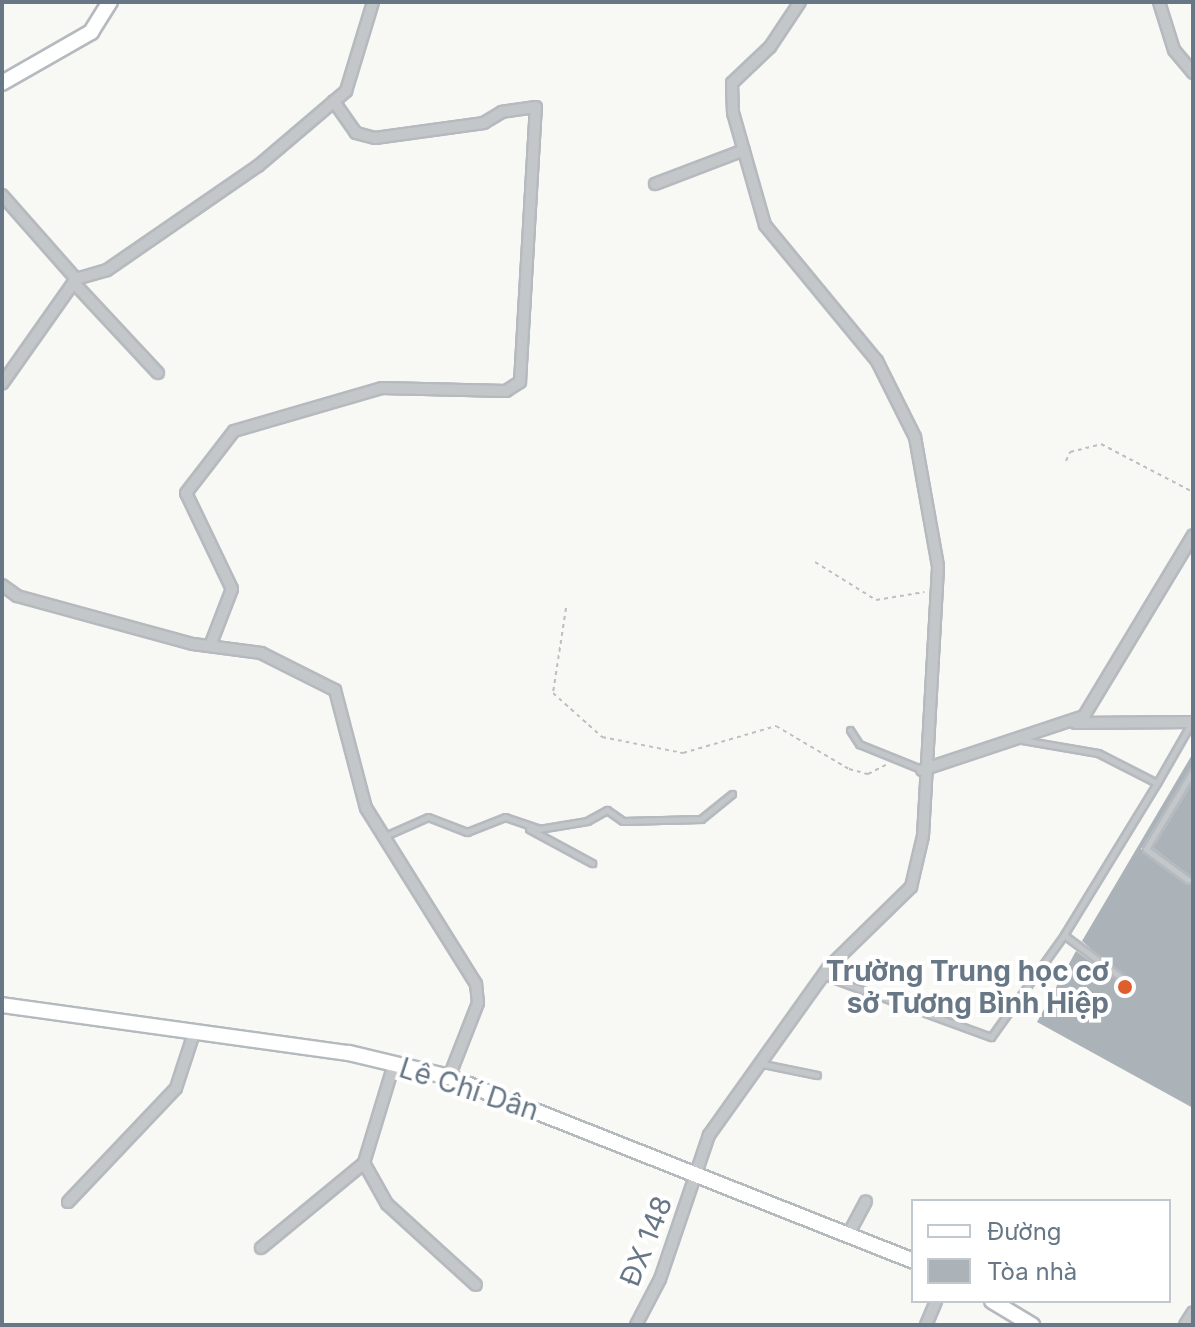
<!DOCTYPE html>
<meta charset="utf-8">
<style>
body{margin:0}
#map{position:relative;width:1195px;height:1327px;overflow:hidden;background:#f8f8f5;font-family:Inter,sans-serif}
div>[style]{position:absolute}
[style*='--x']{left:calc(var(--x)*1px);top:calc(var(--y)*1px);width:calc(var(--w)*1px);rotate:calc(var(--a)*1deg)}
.building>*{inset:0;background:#abb3b9}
.path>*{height:2px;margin-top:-1px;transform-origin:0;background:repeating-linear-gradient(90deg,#bdbfc1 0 4px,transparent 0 8px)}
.roads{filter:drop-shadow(2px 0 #b5babf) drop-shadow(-2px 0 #b5babf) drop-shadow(0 2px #b5babf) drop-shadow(0 -2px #b5babf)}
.lane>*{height:5px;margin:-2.5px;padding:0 2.5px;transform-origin:2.5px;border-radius:2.5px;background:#c3c7ca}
.street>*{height:10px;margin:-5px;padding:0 5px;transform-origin:5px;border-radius:5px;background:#c3c7ca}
.secondary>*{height:14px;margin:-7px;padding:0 7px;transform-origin:7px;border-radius:7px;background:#fff}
.dots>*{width:22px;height:22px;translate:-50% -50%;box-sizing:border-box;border:4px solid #fff;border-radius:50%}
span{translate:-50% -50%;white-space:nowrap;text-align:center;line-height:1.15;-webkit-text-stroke:8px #fff;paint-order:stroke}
.poi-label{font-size:28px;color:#677785;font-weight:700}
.right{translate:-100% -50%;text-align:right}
.street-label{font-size:28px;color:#677785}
.frame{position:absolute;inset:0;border:4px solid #677785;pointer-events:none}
.legend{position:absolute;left:911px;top:1199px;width:260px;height:104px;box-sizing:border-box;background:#fff;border:2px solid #c2c9ce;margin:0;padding:10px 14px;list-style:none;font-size:24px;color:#677785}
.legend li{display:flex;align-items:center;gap:16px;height:40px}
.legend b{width:40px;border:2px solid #c2c9ce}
</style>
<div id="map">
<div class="building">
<div style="clip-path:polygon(1193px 753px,1193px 766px,1141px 849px,1185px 884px,1193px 882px,1193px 1108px,1037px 1022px,1076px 951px,1123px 985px,1131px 984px,1082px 941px)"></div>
<div style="clip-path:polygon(1193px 782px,1193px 878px,1153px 848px)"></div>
</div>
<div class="path">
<div style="--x:1066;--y:461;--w:10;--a:-66"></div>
<div style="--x:1070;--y:452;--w:32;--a:-14"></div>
<div style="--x:1101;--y:444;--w:104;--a:27.6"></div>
<div style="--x:815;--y:562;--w:72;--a:31.9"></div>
<div style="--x:876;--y:600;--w:49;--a:-9.5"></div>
<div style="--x:566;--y:608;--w:86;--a:98.7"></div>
<div style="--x:553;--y:693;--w:66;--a:41.9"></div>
<div style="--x:602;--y:737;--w:83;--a:11.2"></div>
<div style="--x:683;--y:753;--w:97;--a:-16.2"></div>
<div style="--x:776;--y:726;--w:85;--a:30.5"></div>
<div style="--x:849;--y:769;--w:20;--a:15"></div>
<div style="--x:868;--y:774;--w:20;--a:-27"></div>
</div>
<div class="roads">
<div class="lane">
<div style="--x:850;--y:730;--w:17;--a:57"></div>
<div style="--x:859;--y:744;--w:67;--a:22"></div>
<div style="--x:1022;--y:740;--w:77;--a:9.7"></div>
<div style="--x:1098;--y:753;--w:66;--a:27"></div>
<div style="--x:1157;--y:783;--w:178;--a:121.5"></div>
<div style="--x:1064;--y:935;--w:77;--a:36.6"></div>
<div style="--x:1157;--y:783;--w:70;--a:-60.2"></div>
<div style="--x:529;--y:829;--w:72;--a:28.4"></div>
<div style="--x:385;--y:836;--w:47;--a:-23.8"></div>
<div style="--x:428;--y:817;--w:42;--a:21"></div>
<div style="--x:467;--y:832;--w:41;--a:-21.5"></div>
<div style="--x:505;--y:817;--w:36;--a:19"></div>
<div style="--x:539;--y:829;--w:49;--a:-9.5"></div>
<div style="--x:587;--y:821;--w:23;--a:-29"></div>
<div style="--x:607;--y:810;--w:19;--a:35"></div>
<div style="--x:623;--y:821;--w:78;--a:-1.5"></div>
<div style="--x:701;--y:819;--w:40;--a:-39"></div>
<div style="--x:1188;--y:880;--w:52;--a:-143.6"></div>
<div style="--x:1146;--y:849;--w:91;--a:-58.9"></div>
<div style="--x:824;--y:976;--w:178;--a:20.1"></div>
<div style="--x:991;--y:1037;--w:125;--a:-54.4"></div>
<div style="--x:763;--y:1064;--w:55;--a:11.5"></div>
</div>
<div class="street">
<div style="--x:1159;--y:2;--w:50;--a:72.6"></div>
<div style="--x:1174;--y:50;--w:30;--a:50"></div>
<div style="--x:655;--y:184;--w:95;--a:-20.9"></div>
<div style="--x:2;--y:195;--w:112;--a:48.6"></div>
<div style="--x:76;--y:279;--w:128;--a:125.2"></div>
<div style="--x:76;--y:279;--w:32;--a:-16"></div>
<div style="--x:107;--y:270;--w:183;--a:-34.6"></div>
<div style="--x:258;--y:166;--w:116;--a:-40.4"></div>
<div style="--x:346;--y:91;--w:93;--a:-73.1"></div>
<div style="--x:74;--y:283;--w:123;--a:47"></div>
<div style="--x:2;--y:585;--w:19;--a:36"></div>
<div style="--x:17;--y:596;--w:182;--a:15.3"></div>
<div style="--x:193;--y:644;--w:69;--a:7.5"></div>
<div style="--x:261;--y:653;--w:83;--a:26.6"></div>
<div style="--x:335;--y:690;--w:122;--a:75.3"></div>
<div style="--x:366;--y:808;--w:208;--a:58"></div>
<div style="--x:476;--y:984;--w:19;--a:84"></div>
<div style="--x:478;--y:1003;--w:79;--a:111.4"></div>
<div style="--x:210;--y:646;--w:61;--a:-68.9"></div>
<div style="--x:232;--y:589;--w:106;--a:-115.6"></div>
<div style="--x:186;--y:493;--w:78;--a:-52.3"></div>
<div style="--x:234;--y:431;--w:154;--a:-16.2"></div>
<div style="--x:382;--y:388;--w:124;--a:1.4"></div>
<div style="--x:506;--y:391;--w:17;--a:-33"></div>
<div style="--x:520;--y:382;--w:275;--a:-86.7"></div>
<div style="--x:536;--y:107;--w:34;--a:172"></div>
<div style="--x:502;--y:112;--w:21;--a:149"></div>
<div style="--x:484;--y:123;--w:110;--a:172.2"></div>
<div style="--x:375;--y:138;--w:20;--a:-165"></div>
<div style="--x:356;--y:133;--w:39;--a:-125"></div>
<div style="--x:1075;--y:723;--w:118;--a:-0.5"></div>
<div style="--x:922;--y:770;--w:171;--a:-18.4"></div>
<div style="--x:1084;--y:716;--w:211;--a:-58.9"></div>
<div style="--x:394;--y:1064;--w:103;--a:106.9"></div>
<div style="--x:364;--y:1163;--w:47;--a:60.7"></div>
<div style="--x:387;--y:1204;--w:120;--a:42.3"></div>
<div style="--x:68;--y:1202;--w:157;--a:-46.5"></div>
<div style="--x:176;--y:1088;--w:58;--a:-71.9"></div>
<div style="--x:848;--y:1235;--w:38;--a:-62"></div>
<div style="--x:261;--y:1248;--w:134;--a:-39.5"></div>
<div style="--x:636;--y:1325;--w:52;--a:-62.4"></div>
<div style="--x:660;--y:1279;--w:152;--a:-71.2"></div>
<div style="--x:709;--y:1135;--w:206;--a:-54.5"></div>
<div style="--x:829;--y:967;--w:115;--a:-44.3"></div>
<div style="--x:911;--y:887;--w:52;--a:-76.8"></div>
<div style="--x:923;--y:836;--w:270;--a:-86.8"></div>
<div style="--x:938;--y:566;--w:131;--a:-100.1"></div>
<div style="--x:915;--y:437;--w:85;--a:-116.6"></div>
<div style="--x:877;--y:361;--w:176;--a:-129.5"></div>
<div style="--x:765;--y:225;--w:116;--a:-105.9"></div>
<div style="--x:733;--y:113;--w:30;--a:-92"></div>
<div style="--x:732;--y:83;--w:52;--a:-43.5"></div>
<div style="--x:770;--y:47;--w:54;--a:-56.3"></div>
<div style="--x:926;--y:1325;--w:26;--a:-67"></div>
<div style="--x:1185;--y:1325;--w:15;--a:-58"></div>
</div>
<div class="secondary">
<div style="--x:2;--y:83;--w:103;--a:-29.8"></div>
<div style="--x:91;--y:32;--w:36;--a:-58"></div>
<div style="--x:2;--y:1005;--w:350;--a:7.9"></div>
<div style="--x:349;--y:1053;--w:103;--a:13.5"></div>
<div style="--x:449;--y:1077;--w:499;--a:21.6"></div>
<div style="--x:992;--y:1301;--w:47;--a:31"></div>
</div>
</div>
<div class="dots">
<div style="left:1125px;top:987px;background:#df5e2e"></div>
</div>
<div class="poi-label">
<span class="right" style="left:1109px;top:987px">Trường Trung học cơ<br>sở Tương Bình Hiệp</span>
</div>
<div class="street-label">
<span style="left:469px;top:1089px;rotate:18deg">Lê Chí Dân</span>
<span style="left:646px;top:1241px;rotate:-68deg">ĐX 148</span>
</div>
<div class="frame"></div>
<ul class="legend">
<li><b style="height:10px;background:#fff"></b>Đường</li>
<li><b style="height:22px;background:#abb3b9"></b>Tòa nhà</li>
</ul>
</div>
